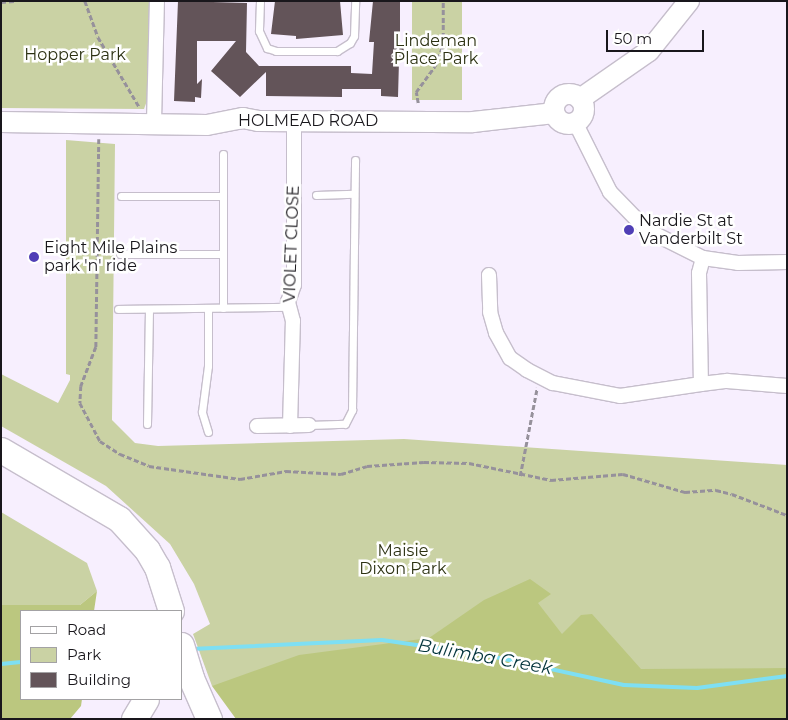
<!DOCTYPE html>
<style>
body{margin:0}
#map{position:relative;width:788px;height:720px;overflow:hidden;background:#f7effe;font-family:Montserrat,sans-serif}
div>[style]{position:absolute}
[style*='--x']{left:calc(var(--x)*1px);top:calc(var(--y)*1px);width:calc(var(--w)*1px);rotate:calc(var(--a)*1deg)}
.green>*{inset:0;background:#cad2a4;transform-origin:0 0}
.forest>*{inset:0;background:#bbc77f}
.stream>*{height:4px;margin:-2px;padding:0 2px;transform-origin:2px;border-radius:2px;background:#7edff3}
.building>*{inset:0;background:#635459}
.path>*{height:2.5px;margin-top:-1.25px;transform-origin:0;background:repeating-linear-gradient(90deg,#96919b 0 5px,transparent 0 7.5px)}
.roads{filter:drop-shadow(1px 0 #c6becc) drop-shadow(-1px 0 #c6becc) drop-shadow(0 1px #c6becc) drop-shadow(0 -1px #c6becc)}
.lane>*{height:7px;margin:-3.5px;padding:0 3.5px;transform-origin:3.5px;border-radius:3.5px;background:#fff}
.street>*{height:14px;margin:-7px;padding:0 7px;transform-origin:7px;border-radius:7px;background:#fff}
.secondary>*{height:20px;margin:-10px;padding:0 10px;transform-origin:10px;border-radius:10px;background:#fff}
.secondary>.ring{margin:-10px;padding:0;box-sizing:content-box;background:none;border:20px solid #fff;border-radius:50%}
.highway>*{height:25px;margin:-12.5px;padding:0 12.5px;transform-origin:12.5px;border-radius:12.5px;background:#fff}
.dots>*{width:14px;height:14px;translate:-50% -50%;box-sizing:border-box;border:2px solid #fff;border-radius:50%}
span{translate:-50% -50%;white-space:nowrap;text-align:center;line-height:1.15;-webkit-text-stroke:5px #fff;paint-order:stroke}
.park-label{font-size:16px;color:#2c3112}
.street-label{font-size:16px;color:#19171c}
.poi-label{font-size:16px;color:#19171c}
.left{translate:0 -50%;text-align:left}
.water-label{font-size:18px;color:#02333b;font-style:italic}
.frame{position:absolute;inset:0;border:2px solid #19171c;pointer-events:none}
.legend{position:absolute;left:20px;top:610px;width:162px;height:90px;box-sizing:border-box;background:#fff;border:1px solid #a3a2a4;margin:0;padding:6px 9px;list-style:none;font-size:15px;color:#19171c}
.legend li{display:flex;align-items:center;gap:10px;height:25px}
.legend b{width:25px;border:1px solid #a3a2a4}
.scale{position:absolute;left:606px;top:30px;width:98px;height:22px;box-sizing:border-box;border:2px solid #19171c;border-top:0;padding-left:6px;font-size:15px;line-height:18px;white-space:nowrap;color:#19171c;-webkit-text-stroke:4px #fff;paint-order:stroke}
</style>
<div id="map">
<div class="green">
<div style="clip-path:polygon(1px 1px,150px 1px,149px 95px,144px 109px,1px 108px)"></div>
<div style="left:412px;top:1px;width:50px;height:99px"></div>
<div style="clip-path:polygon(66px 140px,115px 144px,112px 420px,135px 443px,158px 446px,404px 439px,787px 465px,787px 680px,388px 680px,212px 686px,193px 634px,210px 624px,194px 584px,170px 544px,106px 486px,1px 426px,1px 374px,58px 403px,70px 380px,70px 375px,66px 374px)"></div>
<div style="clip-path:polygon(1px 512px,87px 563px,97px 591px,80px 605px,1px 605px)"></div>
</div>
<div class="forest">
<div style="clip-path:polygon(530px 579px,551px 594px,538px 603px,562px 634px,581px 615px,592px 614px,641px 669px,787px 668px,787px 719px,236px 719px,212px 686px,299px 655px,429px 638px,484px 600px)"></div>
<div style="clip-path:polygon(97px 591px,94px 611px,21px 611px,21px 699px,82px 699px,81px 706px,70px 719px,1px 719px,1px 605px,80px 605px)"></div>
</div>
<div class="stream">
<div style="--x:191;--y:649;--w:191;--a:-2.7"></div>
<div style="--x:382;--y:640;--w:105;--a:8.2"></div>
<div style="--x:486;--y:655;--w:141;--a:12.3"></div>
<div style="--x:624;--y:685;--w:73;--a:2.4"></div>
<div style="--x:697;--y:688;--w:91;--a:-7.6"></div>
<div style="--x:1;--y:664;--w:20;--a:-6"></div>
</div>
<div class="building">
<div style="clip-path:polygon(178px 1px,247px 3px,246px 52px,259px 66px,351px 66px,351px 73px,372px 74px,374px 42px,369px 42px,373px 1px,400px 1px,400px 44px,404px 44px,403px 61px,399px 61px,398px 97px,381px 96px,381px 89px,342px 89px,342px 97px,266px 96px,266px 72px,240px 97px,211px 71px,236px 41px,197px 41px,197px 84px,202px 79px,201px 98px,195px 97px,195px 102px,174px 101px)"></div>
<div style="clip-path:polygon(275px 1px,340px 1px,343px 35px,296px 39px,296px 36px,271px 34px)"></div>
</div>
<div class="path">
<div style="--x:85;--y:1;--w:38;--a:70"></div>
<div style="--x:98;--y:37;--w:82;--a:59.4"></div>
<div style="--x:114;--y:1;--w:5;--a:0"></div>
<div style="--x:1;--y:2;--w:13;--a:-4"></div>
<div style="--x:418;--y:103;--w:11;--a:-100"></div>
<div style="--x:416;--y:92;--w:32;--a:-54"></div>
<div style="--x:435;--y:66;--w:22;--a:-69"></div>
<div style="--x:443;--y:45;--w:44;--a:-90"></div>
<div style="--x:99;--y:139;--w:208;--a:90.8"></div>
<div style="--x:96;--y:347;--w:42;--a:111"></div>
<div style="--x:81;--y:386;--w:17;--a:93"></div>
<div style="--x:80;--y:403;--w:43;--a:62.2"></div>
<div style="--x:100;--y:441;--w:24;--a:33"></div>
<div style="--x:120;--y:454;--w:31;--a:22"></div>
<div style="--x:149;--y:466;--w:92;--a:8.1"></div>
<div style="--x:240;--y:479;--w:47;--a:-9.9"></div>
<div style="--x:286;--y:471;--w:55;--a:3.1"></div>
<div style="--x:341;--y:474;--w:27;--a:-17"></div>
<div style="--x:367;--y:466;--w:57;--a:-4"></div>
<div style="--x:424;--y:462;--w:45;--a:1.3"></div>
<div style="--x:469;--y:463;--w:84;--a:11.7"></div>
<div style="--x:551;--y:480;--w:72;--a:-4.8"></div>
<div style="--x:623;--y:474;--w:65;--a:16.2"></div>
<div style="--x:685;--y:492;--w:31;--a:-4"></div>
<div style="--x:716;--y:490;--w:16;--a:14"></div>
<div style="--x:732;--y:494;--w:59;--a:20.9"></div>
<div style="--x:520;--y:476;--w:90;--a:-79.1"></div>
</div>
<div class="roads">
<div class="lane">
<div style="--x:260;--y:1;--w:30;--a:92"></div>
<div style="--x:259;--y:31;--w:19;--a:65"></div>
<div style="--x:267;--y:48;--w:9;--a:18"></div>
<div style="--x:276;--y:51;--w:61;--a:0"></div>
<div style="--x:337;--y:51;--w:15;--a:-32"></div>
<div style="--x:350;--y:43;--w:8;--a:-60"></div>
<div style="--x:354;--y:36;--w:35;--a:-88"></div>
<div style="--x:316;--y:195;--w:38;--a:-2"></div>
<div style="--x:121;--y:196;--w:102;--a:0"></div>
<div style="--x:120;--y:254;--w:103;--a:0"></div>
<div style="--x:223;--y:308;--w:154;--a:-90"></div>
<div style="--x:118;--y:309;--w:171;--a:-0.7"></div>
<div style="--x:147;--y:424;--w:115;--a:-89"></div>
<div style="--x:309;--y:425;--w:36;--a:-2"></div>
<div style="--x:345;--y:424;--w:16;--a:-63"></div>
<div style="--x:352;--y:410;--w:250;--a:-89.3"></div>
<div style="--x:208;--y:432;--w:21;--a:-107"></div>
<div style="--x:202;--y:412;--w:46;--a:-82.6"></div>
<div style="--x:208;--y:366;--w:58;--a:-90"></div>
</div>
<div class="street">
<div style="--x:154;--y:122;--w:121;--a:-88.6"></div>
<div style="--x:575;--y:122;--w:78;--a:63.4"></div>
<div style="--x:610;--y:192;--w:53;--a:45.8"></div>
<div style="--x:647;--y:230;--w:63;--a:26.6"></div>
<div style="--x:703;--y:258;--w:35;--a:8"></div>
<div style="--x:738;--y:263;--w:49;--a:-1.2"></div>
<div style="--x:703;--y:258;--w:16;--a:105"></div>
<div style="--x:699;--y:273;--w:111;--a:89"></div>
<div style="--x:701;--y:384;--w:26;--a:-7"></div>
<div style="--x:727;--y:381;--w:60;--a:4.8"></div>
<div style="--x:489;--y:275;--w:37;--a:88"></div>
<div style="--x:490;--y:312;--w:22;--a:74"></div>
<div style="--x:496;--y:333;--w:29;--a:61"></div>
<div style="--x:510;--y:358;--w:21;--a:35"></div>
<div style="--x:527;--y:370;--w:29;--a:27"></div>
<div style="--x:553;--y:383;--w:68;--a:11"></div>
<div style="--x:620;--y:396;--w:82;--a:-8.4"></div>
<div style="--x:257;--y:426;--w:52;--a:-1.1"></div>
<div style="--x:290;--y:426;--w:105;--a:-88.4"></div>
<div style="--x:293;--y:321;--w:20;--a:-105"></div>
<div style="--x:288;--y:302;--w:18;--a:-71"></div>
<div style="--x:294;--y:285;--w:164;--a:-90"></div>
</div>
<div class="secondary">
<div class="ring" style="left:554px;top:94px;width:10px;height:10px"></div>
<div style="--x:580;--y:99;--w:84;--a:-34.8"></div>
<div style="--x:649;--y:51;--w:64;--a:-51.3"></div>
<div style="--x:1;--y:122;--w:206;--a:0.8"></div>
<div style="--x:207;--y:125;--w:37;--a:-11"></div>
<div style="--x:243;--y:118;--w:15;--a:11"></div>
<div style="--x:258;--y:121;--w:215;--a:0.3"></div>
<div style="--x:473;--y:122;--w:82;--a:-6.3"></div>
</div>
<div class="highway">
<div style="--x:1;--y:450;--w:137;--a:30.3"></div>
<div style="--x:119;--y:519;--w:42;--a:47.9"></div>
<div style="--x:147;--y:550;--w:20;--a:60"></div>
<div style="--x:157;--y:567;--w:46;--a:72.3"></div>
<div style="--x:181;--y:645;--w:34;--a:73"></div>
<div style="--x:191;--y:678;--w:45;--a:66.3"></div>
<div style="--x:134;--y:719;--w:23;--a:-59"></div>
</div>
</div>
<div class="dots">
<div style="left:629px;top:230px;background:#503fb6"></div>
<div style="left:34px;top:257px;background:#503fb6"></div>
</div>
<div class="park-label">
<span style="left:436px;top:50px">Lindeman<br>Place Park</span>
<span style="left:75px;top:55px">Hopper Park</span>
<span style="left:403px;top:560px">Maisie<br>Dixon Park</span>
</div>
<div class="street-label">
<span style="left:308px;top:121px">HOLMEAD ROAD</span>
<span style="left:292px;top:244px;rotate:-88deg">VIOLET CLOSE</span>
</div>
<div class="poi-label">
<span class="left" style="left:639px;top:230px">Nardie St at<br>Vanderbilt St</span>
<span class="left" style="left:44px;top:257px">Eight Mile Plains<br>park 'n' ride</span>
</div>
<div class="water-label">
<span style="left:485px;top:657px;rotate:10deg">Bulimba Creek</span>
</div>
<div class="frame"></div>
<ul class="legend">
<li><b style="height:6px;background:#fff"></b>Road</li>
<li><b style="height:14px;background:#cad2a4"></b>Park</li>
<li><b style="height:14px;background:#635459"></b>Building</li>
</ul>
<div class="scale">50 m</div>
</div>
